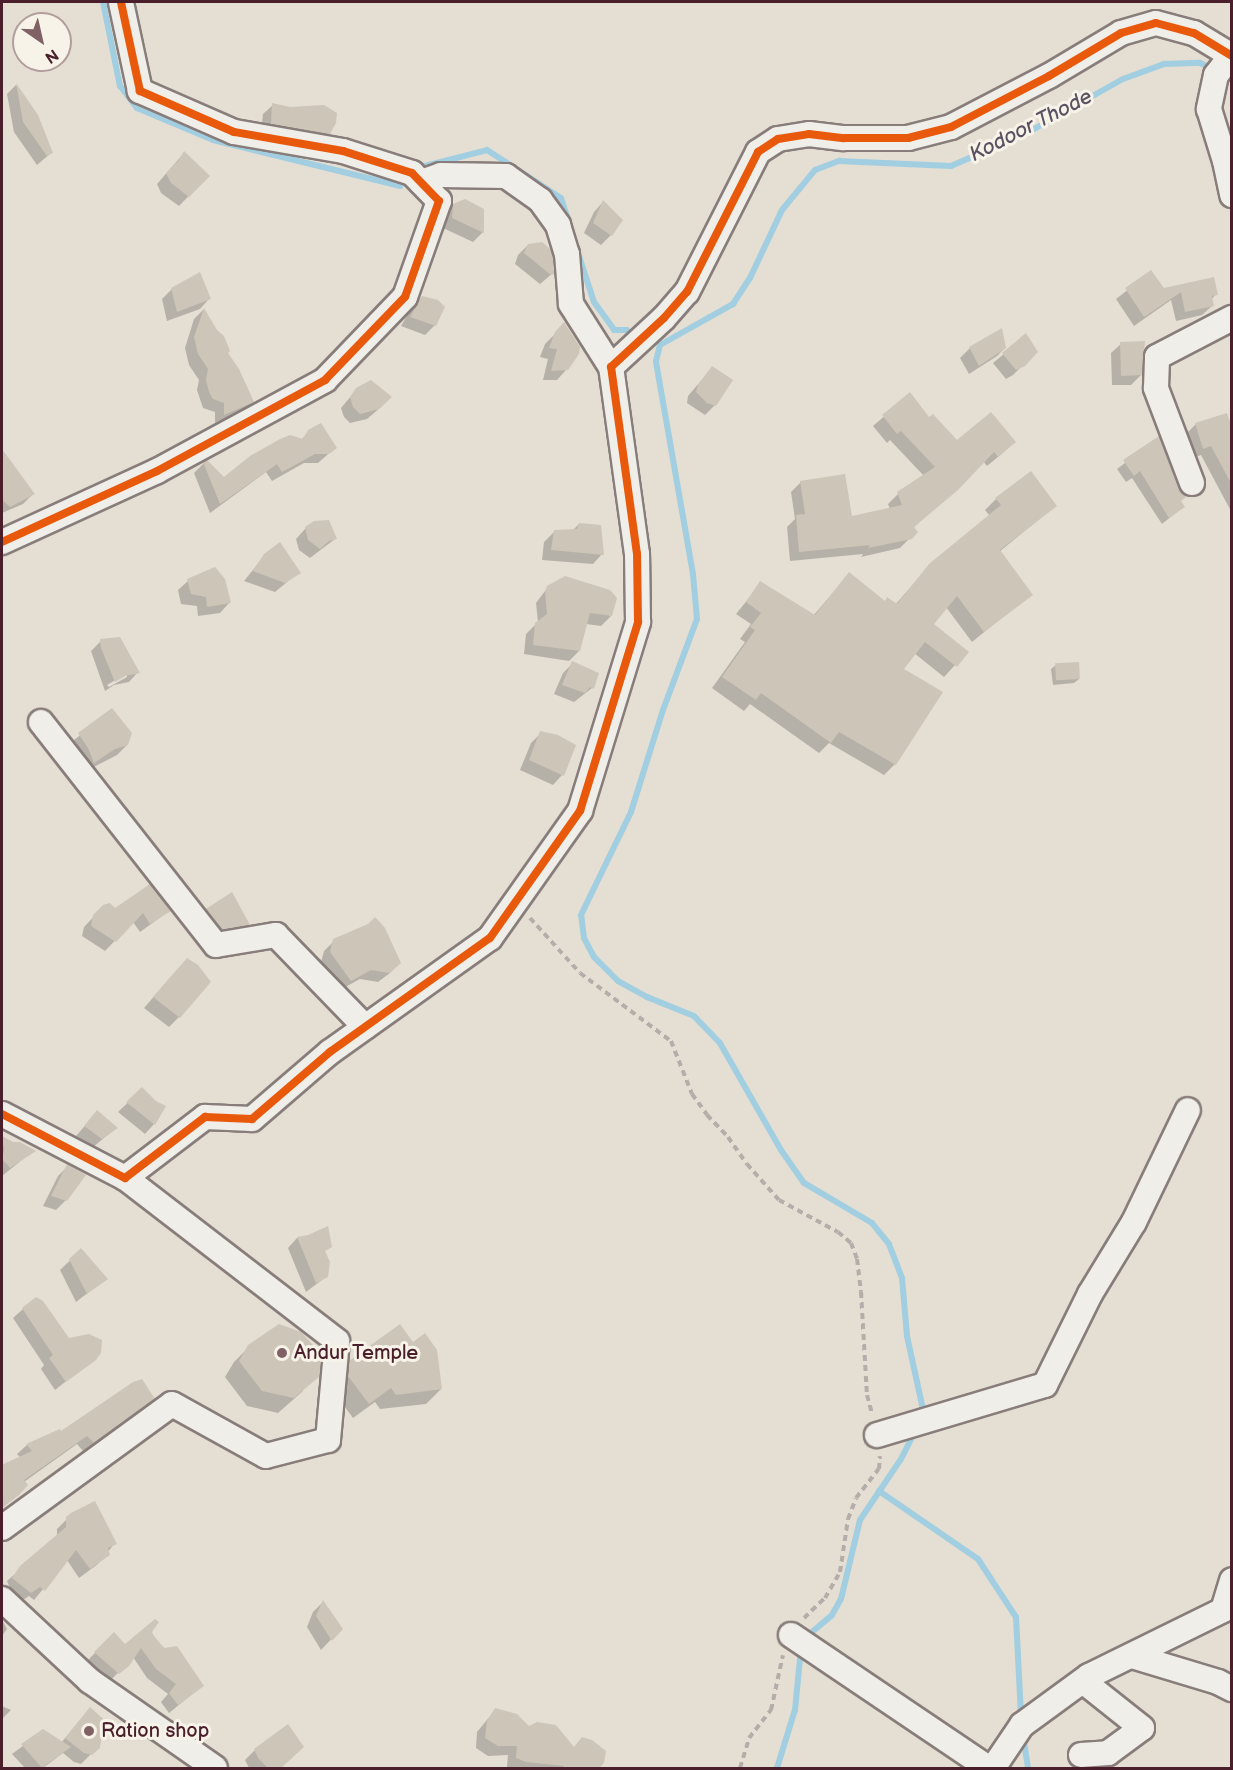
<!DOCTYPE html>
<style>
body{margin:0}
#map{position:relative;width:1233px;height:1770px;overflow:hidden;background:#e4ded3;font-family:"Balsamiq Sans",sans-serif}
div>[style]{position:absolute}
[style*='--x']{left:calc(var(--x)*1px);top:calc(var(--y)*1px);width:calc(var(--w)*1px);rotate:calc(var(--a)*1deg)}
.shadow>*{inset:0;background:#0003}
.stream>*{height:6px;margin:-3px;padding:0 3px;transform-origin:3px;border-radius:3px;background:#a1cee0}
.building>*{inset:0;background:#cdc5b7;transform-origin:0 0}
.path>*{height:4px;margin-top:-2px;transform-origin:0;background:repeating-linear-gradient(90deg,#b4adaa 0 6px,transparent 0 10.5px)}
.roads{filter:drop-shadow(2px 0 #887d7a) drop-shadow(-2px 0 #887d7a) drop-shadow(0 2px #887d7a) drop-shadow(0 -2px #887d7a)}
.minor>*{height:24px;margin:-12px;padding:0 12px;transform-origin:12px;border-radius:12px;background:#f0eee9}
.cycleway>*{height:8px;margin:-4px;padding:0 4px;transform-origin:4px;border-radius:4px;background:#e8590c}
.dots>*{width:16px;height:16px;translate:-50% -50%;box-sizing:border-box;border:3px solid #f7f3e8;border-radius:50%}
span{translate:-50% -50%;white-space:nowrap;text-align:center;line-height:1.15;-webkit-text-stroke:6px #f7f3e8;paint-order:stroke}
.poi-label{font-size:20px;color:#4a1f2b}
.left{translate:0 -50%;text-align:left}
.water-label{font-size:21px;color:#5b5163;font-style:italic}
.frame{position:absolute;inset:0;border:3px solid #4a1f2b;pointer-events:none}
.north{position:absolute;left:12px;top:12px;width:60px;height:60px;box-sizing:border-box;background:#f7f3e8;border:2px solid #b29e9c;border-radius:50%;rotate:146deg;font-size:16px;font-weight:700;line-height:24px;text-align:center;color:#4a1f2b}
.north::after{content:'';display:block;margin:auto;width:21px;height:27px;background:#806266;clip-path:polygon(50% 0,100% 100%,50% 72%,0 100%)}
</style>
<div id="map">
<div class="shadow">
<div style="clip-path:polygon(16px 85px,37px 116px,51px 153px,37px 165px,14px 132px,7px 94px)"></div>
<div style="clip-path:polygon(273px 105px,329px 134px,319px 143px,261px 133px,263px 114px)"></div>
<div style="clip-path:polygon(184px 153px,208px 176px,179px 206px,161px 193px,157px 184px)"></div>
<div style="clip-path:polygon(603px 202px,611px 235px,601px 245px,584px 233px,594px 212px)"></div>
<div style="clip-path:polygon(454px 205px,483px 232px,473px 242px,443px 228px,443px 216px)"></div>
<div style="clip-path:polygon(528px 245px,553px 273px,540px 284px,515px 264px,518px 255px)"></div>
<div style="clip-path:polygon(1151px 272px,1163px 290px,1216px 294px,1211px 300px,1212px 306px,1202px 315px,1176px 321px,1171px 300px,1134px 326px,1116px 299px)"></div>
<div style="clip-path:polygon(172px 289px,209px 299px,200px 309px,167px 321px,162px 299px)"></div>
<div style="clip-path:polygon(422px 297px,435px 325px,425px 335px,401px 326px,412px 307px)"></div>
<div style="clip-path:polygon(203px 310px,253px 402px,243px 412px,215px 423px,215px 412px,203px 408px,197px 390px,199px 380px,189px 365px,185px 348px,194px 319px)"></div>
<div style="clip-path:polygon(564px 325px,567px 369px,557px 380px,543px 380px,548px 359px,540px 357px,545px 344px)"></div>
<div style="clip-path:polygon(1026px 336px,1036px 352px,1013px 375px,1006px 379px,993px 363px)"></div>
<div style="clip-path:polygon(1121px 344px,1141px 375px,1131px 385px,1112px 385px,1111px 353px)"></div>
<div style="clip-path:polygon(970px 348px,1005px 348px,997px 356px,969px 374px,960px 358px)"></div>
<div style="clip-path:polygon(712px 368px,715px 405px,705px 415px,687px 403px,688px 396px)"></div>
<div style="clip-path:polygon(357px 389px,381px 407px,367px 419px,350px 423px,344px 417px,341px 408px)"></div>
<div style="clip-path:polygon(910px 394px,929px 419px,957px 442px,1004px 452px,987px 466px,983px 461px,913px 528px,916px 532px,900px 548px,861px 557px,863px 554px,790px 561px,787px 527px,795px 519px,791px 492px,801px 482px,850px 518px,890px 509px,888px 504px,898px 494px,924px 476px,890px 440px,887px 443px,873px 426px)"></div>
<div style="clip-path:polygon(1196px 424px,1232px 433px,1232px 513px,1201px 455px,1193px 458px,1186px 434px)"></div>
<div style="clip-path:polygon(309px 432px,335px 448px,318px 463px,304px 463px,272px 481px,266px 472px,210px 513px,194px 473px,204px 463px,223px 479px,301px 440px)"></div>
<div style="clip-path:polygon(1158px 438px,1183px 507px,1162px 524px,1132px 478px,1126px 482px,1117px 469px)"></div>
<div style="clip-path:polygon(2px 461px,9px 462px,33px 494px,23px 504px,2px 513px)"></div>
<div style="clip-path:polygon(996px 499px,1055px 506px,999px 552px,1031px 594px,972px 642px,946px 607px,932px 624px,967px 652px,944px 677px,914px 653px,902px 669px,895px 764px,884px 775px,829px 743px,819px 753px,750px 704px,744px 711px,712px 688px,745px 642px,740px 639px,751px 624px,736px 614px,761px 583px,813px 616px,849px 574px,884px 602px,895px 605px,930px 565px,990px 516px,985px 510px)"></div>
<div style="clip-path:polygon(579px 524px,602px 554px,593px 564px,542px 560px,544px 542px,554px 532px,573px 530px)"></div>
<div style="clip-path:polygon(306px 528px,335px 539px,310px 558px,299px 550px,296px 539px)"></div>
<div style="clip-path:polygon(265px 555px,299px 572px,275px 592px,244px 581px)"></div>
<div style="clip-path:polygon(188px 581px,229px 603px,220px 613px,198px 616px,197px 606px,181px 604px,178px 590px)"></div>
<div style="clip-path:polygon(548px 587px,611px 616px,601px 626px,586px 624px,579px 651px,569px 661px,524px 654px,526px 634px,538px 622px,536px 603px)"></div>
<div style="clip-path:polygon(evenodd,101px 641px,138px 672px,129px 682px,114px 685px,105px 691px,91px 651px,101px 641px,127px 673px,127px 677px,109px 687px,107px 685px,127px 673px)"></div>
<div style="clip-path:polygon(573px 663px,592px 688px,574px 702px,554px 694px,563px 673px)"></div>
<div style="clip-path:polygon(1056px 665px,1079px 679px,1074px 683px,1053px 685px,1051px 669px)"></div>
<div style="clip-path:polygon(112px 710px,127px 745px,117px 755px,84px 772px,69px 744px)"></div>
<div style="clip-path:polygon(541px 733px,562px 775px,553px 785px,520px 770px,531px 743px)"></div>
<div style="clip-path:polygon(231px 894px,248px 925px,239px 934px,212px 939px,197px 920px)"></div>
<div style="clip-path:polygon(103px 907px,115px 910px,169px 911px,140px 932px,133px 922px,105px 951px,82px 936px,84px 927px)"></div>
<div style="clip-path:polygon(334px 941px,390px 973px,378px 982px,360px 979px,340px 990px,321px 962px,324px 951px)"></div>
<div style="clip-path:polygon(177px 970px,179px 1017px,169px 1027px,144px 1008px)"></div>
<div style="clip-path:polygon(142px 1089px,154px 1124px,145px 1134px,118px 1112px)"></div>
<div style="clip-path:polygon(97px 1112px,116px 1128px,92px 1148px,76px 1136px)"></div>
<div style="clip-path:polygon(2px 1138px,33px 1151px,2px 1176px)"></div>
<div style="clip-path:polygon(68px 1166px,66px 1200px,56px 1210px,43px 1206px,58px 1176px)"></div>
<div style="clip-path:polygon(309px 1237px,330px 1246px,324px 1252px,327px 1276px,306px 1292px,288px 1248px,297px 1238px)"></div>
<div style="clip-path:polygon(81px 1250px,106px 1279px,76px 1302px,60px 1270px)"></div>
<div style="clip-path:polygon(23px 1309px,68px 1340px,89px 1363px,55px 1390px,41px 1369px,44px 1365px,13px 1318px)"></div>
<div style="clip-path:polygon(413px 1344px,441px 1389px,426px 1404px,380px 1409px,375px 1402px,353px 1418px,334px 1392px,335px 1378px,350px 1362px)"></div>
<div style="clip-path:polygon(249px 1347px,303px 1391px,278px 1413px,247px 1406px,225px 1377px,234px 1362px)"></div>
<div style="clip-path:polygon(153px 1399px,84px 1452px,77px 1444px,24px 1482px,17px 1494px,2px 1508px,2px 1465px,20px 1457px,17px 1454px,27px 1445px)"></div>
<div style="clip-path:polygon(72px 1514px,115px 1543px,98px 1564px,79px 1578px,67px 1560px,34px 1600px,29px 1596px,20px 1602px,13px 1596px,7px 1581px,57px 1537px,57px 1529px)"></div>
<div style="clip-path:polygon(323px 1602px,341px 1629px,321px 1650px,307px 1627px,313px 1612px)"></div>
<div style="clip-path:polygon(2px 1620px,7px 1629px,2px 1636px)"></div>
<div style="clip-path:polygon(114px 1634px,125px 1646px,153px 1637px,202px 1686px,169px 1713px,161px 1702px,168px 1694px,147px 1678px,133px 1657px,109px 1682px,86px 1662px)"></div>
<div style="clip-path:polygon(2px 1706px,11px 1710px,2px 1719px)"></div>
<div style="clip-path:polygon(496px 1709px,529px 1727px,602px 1763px,598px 1768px,507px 1767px,508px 1755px,488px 1756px,476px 1748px,477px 1732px)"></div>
<div style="clip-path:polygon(96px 1717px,103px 1719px,109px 1726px,99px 1740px,98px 1747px,81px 1764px,74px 1762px,63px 1753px,43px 1768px,25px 1768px,12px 1754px,43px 1731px,61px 1743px,81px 1719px)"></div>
<div style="clip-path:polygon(255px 1750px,293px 1757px,280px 1768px,249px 1768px,245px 1760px)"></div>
</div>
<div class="stream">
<div style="--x:103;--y:2;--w:86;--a:78.6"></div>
<div style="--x:120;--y:86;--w:28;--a:52"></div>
<div style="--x:137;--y:108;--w:82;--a:22.8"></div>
<div style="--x:213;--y:140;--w:193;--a:13.8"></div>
<div style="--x:421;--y:167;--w:68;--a:-14.4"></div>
<div style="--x:487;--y:150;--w:88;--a:33"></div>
<div style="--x:561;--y:198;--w:26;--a:72"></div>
<div style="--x:577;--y:250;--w:55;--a:71.9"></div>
<div style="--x:594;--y:302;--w:34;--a:54"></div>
<div style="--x:614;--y:330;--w:13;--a:0"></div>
<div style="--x:924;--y:1414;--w:80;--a:-102.3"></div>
<div style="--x:907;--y:1336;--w:58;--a:-94.9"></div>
<div style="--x:902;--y:1278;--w:36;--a:-111"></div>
<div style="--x:889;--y:1244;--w:27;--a:-129"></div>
<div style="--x:872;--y:1223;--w:79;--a:-149.5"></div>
<div style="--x:804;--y:1183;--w:40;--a:-124.9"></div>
<div style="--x:781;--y:1150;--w:123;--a:-119.7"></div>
<div style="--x:720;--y:1043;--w:37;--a:-134"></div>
<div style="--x:694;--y:1016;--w:51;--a:-158"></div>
<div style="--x:647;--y:997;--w:33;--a:-151"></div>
<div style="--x:618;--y:981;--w:34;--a:-135"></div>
<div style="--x:594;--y:957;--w:21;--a:-118"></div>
<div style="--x:584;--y:938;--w:23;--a:-97"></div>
<div style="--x:581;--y:915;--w:114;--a:-64.1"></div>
<div style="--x:631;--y:812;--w:107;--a:-72.6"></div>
<div style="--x:663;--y:710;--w:97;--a:-69.5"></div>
<div style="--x:697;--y:619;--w:45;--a:-95.1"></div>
<div style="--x:693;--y:574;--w:216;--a:-99.9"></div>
<div style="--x:656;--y:361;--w:16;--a:-76"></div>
<div style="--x:660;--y:345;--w:84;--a:-29.3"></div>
<div style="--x:733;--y:304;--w:31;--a:-57"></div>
<div style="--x:750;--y:278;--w:75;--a:-64.8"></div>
<div style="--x:782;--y:210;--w:52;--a:-50.5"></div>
<div style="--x:815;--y:170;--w:26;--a:-21"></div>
<div style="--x:839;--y:161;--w:112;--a:2.6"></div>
<div style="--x:951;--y:166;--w:83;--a:-23.5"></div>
<div style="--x:1027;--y:133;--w:110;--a:-29.4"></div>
<div style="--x:1123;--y:79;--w:44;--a:-20.1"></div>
<div style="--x:1164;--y:64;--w:36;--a:-2"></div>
<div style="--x:1200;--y:63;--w:17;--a:25"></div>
<div style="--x:879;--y:1491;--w:120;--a:34.5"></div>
<div style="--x:978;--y:1559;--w:69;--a:56.8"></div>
<div style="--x:1016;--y:1617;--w:100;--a:87.1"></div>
<div style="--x:806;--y:1637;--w:34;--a:-40"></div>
<div style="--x:832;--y:1615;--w:18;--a:-61"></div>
<div style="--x:841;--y:1599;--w:81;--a:-76.5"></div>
<div style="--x:860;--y:1520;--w:73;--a:-56.1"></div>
<div style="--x:901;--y:1459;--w:31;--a:-63"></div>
<div style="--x:1023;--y:1736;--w:32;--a:81"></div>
<div style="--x:777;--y:1768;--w:61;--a:-72.8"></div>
<div style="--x:795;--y:1710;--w:61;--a:-84.4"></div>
</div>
<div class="building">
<div style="clip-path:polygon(16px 83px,38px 115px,53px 153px,47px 156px,23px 122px)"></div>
<div style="clip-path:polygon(272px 103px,290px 107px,324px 105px,337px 113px,336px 123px,330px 134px,271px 124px)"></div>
<div style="clip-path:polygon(184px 151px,210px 176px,189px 197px,171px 183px,166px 173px,179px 160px)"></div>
<div style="clip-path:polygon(465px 199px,484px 209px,484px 233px,452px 218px,453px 204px)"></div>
<div style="clip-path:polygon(603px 200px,623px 220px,612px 236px,593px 223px)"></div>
<div style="clip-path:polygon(542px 242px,551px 250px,553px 257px,554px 274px,551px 275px,524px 253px,528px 244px)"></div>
<div style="clip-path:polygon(1151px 270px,1164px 288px,1214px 277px,1218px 295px,1212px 296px,1214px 306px,1185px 312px,1181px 292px,1144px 317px,1125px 288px)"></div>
<div style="clip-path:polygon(200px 272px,211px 299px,177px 312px,171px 288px)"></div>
<div style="clip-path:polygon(422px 296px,438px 300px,445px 307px,436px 326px,410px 317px)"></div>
<div style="clip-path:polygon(204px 308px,217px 330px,224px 336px,230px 351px,228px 353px,239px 369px,254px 402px,224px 415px,224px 403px,213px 399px,209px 392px,206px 380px,208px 369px,198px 354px,194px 337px)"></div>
<div style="clip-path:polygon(564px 322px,580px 347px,579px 354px,568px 370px,551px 371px,557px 349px,549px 348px,555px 332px)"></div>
<div style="clip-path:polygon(1002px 328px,1006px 348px,979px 366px,969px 347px)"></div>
<div style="clip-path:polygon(1026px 333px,1038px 352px,1025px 366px,1016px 370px,1002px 353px)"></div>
<div style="clip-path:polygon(1145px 341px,1142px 375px,1121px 376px,1120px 342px)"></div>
<div style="clip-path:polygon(712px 366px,733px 380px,716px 406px,707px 403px,696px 392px,698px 385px)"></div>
<div style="clip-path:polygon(371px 380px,392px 397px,379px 409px,360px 414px,353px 407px,350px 397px,356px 388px)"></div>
<div style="clip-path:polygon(910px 392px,929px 417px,933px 414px,957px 440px,991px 412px,1016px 442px,998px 457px,994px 452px,958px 490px,914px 527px,918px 532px,912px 539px,868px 548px,870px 545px,799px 552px,796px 515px,805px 514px,800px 481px,845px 474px,852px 516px,902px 505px,897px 492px,935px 467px,901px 431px,897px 434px,882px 415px)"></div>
<div style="clip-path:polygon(1227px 413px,1232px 428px,1232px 485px,1211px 446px,1203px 449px,1195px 423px)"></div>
<div style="clip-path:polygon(321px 423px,337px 448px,329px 454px,315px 454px,282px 472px,277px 464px,220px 504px,203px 462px,207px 460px,224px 477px,250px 456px,280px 439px,290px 435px,303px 439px,308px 430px)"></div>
<div style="clip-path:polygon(1159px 436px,1177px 485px,1186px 497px,1181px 501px,1185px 507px,1169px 518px,1140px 471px,1134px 476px,1123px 460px)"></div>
<div style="clip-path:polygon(2px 449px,35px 494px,10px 507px,2px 500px)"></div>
<div style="clip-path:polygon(1031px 471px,1057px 506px,1000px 550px,1033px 595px,984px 632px,957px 596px,934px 624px,969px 652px,957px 667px,925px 642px,904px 669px,943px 692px,896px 765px,839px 732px,831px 743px,761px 693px,756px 700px,722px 677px,755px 630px,750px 627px,761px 613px,746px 602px,760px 581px,815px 615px,849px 572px,885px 601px,887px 597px,897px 604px,929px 564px,1001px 505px,995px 498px)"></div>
<div style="clip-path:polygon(329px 520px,337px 539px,329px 541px,320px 549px,308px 540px,305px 527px,314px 521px)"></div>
<div style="clip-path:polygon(579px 523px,601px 525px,604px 555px,551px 550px,554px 530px,577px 529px)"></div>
<div style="clip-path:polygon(280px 542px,301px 573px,285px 583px,253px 571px,264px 554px)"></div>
<div style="clip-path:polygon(215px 567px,225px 579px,231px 603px,207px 607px,206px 597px,191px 594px,187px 579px)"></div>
<div style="clip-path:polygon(565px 576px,610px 590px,617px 598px,612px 616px,590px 613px,580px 651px,533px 645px,535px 623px,547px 614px,545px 592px,547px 586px)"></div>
<div style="clip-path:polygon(120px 637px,140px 673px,125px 676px,115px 682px,101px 648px,100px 639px)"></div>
<div style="clip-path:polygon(572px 661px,599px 673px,594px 689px,590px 687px,585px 693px,562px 685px)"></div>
<div style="left:1079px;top:662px;width:17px;height:24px;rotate:87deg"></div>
<div style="clip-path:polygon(112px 708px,132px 733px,128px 745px,115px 749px,94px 763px,88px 748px,78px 733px)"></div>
<div style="clip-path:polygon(540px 731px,558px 735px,576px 745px,564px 776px,529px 760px)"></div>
<div style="clip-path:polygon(150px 884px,171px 911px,150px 924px,143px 913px,116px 942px,91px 926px,93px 915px,103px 905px,110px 903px,115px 908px)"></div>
<div style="clip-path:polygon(232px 892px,250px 925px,222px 930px,206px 909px)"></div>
<div style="clip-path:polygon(375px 917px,385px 928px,401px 963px,390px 973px,371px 970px,351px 981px,330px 952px,333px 939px,368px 924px)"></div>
<div style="clip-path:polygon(187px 958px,198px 965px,211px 982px,180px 1018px,153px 997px)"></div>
<div style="clip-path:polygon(142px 1087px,156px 1101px,166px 1106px,155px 1125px,126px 1102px)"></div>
<div style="clip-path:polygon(97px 1110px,118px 1128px,102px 1139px,84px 1126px)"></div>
<div style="clip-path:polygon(2px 1136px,13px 1142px,20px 1142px,36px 1151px,10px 1168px,2px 1159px,4px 1150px)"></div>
<div style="clip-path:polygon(67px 1164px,86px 1175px,67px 1201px,51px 1196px)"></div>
<div style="clip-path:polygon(328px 1226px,332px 1247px,325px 1251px,330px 1262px,328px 1277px,316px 1283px,297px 1237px,308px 1235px)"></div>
<div style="clip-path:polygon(81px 1248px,108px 1279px,87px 1294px,69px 1259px)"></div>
<div style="clip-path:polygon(36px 1297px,43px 1301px,69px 1338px,89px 1334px,102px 1340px,101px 1353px,96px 1360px,66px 1382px,49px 1358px,53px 1355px,22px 1308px)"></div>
<div style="clip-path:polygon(279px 1324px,301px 1332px,321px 1354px,320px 1376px,294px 1398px,262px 1391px,239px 1361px,248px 1345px)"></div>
<div style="clip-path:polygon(400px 1324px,413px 1342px,425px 1333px,437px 1350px,442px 1389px,396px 1395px,391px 1388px,369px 1404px,348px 1376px,349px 1361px)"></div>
<div style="clip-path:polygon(142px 1379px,155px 1399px,94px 1443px,87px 1436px,24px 1480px,28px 1485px,19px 1495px,2px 1508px,2px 1465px,32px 1451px,26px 1444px,60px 1429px,61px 1431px,133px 1382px)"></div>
<div style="clip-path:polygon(95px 1501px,117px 1544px,108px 1548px,110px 1555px,90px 1569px,76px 1550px,45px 1591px,40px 1587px,31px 1593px,12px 1578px,20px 1566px,66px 1527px,66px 1517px,71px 1513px)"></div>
<div style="clip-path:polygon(323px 1600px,343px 1629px,332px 1641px,316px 1616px)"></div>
<div style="clip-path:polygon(155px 1619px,159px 1622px,152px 1632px,154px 1636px,164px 1648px,177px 1646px,204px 1686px,178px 1705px,169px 1693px,176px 1684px,156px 1669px,141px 1648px,129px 1666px,119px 1674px,94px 1652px,114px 1632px,125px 1644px)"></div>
<div style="clip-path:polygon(90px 1707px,111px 1726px,101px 1740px,100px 1748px,92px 1755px,84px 1753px,65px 1738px)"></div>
<div style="clip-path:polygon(495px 1708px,517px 1714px,529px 1726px,537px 1722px,556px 1725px,574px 1747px,582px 1737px,592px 1740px,606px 1751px,604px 1763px,599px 1768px,563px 1768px,564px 1766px,526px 1762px,516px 1758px,517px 1746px,498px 1746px,485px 1738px,487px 1721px)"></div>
<div style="clip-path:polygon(288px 1724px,304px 1747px,281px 1768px,268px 1768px,258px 1758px,254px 1749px)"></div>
<div style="clip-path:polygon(43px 1729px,71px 1747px,42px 1768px,21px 1744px)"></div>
</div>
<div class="path">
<div style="--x:530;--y:918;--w:74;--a:47.7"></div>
<div style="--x:580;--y:973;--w:114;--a:36.8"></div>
<div style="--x:671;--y:1041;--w:57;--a:68.4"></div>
<div style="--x:692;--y:1094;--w:26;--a:54"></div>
<div style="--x:707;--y:1115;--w:30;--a:46"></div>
<div style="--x:728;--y:1137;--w:33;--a:55"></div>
<div style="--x:747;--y:1164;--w:48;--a:48.4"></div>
<div style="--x:779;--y:1200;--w:67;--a:28.5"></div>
<div style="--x:838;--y:1232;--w:17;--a:40"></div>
<div style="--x:851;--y:1243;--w:17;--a:69"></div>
<div style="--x:857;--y:1259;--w:33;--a:83"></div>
<div style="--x:861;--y:1292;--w:103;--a:86.7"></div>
<div style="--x:867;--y:1395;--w:20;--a:75"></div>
<div style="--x:804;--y:1618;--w:29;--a:-44"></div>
<div style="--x:825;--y:1598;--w:30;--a:-60"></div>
<div style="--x:840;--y:1572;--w:54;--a:-81.4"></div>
<div style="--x:848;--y:1519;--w:22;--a:-69"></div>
<div style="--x:856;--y:1498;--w:37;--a:-52"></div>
<div style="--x:879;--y:1469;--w:13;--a:-86"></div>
<div style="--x:740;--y:1768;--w:31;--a:-73"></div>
<div style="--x:749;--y:1738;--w:36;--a:-52"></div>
<div style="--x:771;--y:1710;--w:56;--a:-77.7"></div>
</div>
<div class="roads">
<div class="minor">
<div style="--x:1231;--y:56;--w:24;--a:128"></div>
<div style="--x:1216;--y:75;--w:35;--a:102"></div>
<div style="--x:1209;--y:109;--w:54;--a:72.9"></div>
<div style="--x:1225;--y:161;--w:35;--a:78"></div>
<div style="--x:421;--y:182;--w:21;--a:-19"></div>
<div style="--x:441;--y:175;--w:65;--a:0.9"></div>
<div style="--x:506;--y:176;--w:42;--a:35.2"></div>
<div style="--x:540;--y:200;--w:31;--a:54"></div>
<div style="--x:558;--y:225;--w:30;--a:73"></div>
<div style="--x:567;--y:254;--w:50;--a:85.4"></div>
<div style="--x:571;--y:304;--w:75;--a:57.6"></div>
<div style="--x:1192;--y:483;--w:102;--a:-110.8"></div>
<div style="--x:1156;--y:388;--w:31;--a:-88"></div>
<div style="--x:1157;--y:357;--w:85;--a:-27.5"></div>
<div style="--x:2;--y:542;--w:170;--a:-24.6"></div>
<div style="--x:157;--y:471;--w:191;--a:-28.4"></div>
<div style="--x:325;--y:380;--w:115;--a:-46.1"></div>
<div style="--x:405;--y:297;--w:102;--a:-70.5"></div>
<div style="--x:439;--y:201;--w:39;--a:-134"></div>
<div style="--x:412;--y:173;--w:72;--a:-162.3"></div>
<div style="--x:343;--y:151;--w:111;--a:-170.1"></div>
<div style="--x:234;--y:132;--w:103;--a:-156.4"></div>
<div style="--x:140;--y:91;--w:91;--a:-102.1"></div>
<div style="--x:41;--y:722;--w:283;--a:51.9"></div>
<div style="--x:216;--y:945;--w:61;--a:-9.5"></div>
<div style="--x:276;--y:935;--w:128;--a:45.9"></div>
<div style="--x:2;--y:1114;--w:139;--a:27.5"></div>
<div style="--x:125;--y:1178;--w:101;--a:-37.3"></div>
<div style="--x:205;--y:1117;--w:47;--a:2.4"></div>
<div style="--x:252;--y:1119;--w:103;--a:-40.7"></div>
<div style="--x:330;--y:1052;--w:196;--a:-35.5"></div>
<div style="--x:490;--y:938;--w:156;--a:-54.7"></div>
<div style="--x:580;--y:811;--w:198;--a:-72.9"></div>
<div style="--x:638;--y:622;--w:68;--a:-90.8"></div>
<div style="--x:637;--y:554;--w:189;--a:-97.9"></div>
<div style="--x:611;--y:367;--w:72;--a:-42.8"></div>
<div style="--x:664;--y:318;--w:35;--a:-49"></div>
<div style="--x:687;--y:292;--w:157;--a:-63.1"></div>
<div style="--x:758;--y:152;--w:24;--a:-33"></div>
<div style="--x:778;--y:139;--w:31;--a:-9"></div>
<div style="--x:809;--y:134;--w:35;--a:7"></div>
<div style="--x:844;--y:138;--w:64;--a:0"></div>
<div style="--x:908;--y:138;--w:44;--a:-14.3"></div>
<div style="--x:951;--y:127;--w:110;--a:-27.5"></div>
<div style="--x:1049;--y:76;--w:84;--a:-30.8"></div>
<div style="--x:1121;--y:33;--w:36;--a:-16"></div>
<div style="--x:1156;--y:23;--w:39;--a:15"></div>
<div style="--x:1194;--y:33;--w:44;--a:31.2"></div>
<div style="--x:877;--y:1435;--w:175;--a:-16.6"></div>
<div style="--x:1045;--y:1385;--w:102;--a:-63.7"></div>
<div style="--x:1090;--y:1294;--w:84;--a:-58.6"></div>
<div style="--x:1134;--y:1222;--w:124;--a:-64.3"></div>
<div style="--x:2;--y:1528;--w:210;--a:-36.1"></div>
<div style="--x:172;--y:1404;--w:107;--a:29"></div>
<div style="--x:266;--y:1456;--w:64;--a:-14.5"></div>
<div style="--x:328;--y:1440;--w:99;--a:-84.8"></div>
<div style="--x:337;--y:1341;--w:267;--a:-142.4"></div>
<div style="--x:2;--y:1599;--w:120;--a:43"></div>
<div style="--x:90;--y:1681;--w:152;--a:34.8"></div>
<div style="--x:791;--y:1635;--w:238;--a:34"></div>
<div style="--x:1132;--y:1656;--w:90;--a:16.8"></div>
<div style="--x:1218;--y:1682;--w:16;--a:27"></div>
<div style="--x:1081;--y:1755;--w:27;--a:-4"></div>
<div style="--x:1108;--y:1753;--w:42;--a:-36.3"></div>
<div style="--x:1142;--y:1728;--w:75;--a:-141.5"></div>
<div style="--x:993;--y:1768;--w:52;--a:-56"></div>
<div style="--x:1022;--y:1725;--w:83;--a:-36.2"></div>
<div style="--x:1089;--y:1676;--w:149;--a:-26.2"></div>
<div style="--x:1223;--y:1610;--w:31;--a:-73"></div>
</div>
</div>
<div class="cycleway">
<div style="--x:2;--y:542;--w:170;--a:-24.6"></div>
<div style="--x:157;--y:471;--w:191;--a:-28.4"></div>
<div style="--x:325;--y:380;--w:115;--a:-46.1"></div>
<div style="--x:405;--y:297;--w:102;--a:-70.5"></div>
<div style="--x:439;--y:201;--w:39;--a:-134"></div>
<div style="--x:412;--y:173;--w:72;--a:-162.3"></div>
<div style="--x:343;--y:151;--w:111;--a:-170.1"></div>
<div style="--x:234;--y:132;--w:103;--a:-156.4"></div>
<div style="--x:140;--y:91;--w:91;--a:-102.1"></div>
<div style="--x:2;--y:1114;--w:139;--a:27.5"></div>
<div style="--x:125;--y:1178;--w:101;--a:-37.3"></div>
<div style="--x:205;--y:1117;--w:47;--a:2.4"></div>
<div style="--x:252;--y:1119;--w:103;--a:-40.7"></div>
<div style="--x:330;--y:1052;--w:196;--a:-35.5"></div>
<div style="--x:490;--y:938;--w:156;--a:-54.7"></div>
<div style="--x:580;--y:811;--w:198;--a:-72.9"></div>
<div style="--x:638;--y:622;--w:68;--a:-90.8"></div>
<div style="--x:637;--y:554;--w:189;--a:-97.9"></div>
<div style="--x:611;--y:367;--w:72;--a:-42.8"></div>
<div style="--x:664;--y:318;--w:35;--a:-49"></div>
<div style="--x:687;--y:292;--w:157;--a:-63.1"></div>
<div style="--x:758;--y:152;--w:24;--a:-33"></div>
<div style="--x:778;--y:139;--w:31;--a:-9"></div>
<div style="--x:809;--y:134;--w:35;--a:7"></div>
<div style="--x:844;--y:138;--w:64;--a:0"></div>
<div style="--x:908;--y:138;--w:44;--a:-14.3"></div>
<div style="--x:951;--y:127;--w:110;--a:-27.5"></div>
<div style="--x:1049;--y:76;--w:84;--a:-30.8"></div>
<div style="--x:1121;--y:33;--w:36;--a:-16"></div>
<div style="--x:1156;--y:23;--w:39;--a:15"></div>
<div style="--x:1194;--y:33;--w:44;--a:31.2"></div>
</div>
<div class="dots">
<div style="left:282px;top:1353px;background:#806266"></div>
<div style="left:89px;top:1731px;background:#806266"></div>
</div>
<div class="poi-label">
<span class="left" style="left:294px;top:1353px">Andur Temple</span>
<span class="left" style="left:101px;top:1731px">Ration shop</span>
</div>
<div class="water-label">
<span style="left:1031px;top:126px;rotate:-27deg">Kodoor Thode</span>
</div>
<div class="frame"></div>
<div class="north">N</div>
</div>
